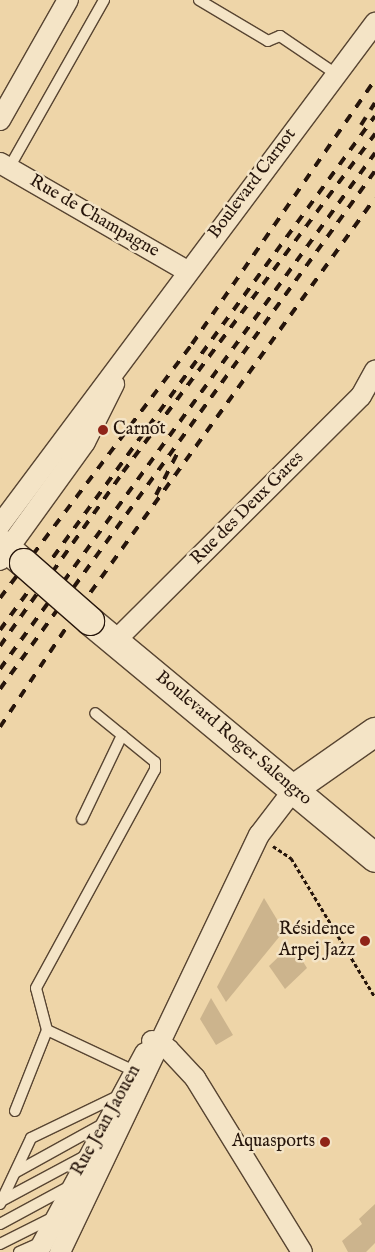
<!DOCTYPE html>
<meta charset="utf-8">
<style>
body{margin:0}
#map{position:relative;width:375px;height:1252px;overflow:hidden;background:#eed5a8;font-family:"IM FELL English",serif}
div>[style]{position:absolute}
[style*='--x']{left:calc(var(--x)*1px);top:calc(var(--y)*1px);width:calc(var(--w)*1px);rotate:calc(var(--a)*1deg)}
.green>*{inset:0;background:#ccb48d}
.path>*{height:3px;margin-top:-1.5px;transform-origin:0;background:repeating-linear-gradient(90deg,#26150b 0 4px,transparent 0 6.5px)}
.roads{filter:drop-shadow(1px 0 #584532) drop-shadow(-1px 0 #584532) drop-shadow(0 1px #584532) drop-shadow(0 -1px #584532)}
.service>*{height:10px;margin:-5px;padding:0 5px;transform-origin:5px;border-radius:5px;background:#f4e4c6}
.minor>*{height:20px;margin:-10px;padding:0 10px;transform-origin:10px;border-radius:10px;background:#f4e4c6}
.secondary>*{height:28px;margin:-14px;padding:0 14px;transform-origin:14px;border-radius:14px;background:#f4e4c6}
.rail>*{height:4px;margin-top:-2px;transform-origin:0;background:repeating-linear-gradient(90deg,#26150b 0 9px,transparent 0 18px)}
.bridges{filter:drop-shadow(1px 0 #26150b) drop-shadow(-1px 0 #26150b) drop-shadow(0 1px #26150b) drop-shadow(0 -1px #26150b)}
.secondary-bridge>*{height:28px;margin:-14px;padding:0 14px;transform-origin:14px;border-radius:14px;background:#f4e4c6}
.dots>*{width:14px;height:14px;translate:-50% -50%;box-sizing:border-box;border:2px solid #f4e4c6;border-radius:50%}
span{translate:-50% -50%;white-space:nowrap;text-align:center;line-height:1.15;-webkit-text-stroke:5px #f4e4c6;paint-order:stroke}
.street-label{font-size:18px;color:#26150b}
.poi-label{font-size:18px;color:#26150b}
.left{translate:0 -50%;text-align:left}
.right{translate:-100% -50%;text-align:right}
</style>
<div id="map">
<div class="green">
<div style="clip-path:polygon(264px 898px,284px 931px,226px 1002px,217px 987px)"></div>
<div style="clip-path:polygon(292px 944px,307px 968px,285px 989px,269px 966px)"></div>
<div style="clip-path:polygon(211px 998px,233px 1035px,216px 1045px,200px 1019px)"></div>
<div style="clip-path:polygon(375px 1204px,375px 1243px,366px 1252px,348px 1252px,342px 1241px,362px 1224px,359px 1219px)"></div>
</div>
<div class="path">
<div style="--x:273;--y:846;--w:22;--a:34"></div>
<div style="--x:291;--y:858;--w:162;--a:58.9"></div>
</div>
<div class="roads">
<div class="service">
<div style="--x:199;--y:0;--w:80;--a:30.7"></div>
<div style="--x:268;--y:41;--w:13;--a:-23"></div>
<div style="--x:280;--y:36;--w:68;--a:34.2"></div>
<div style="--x:9;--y:168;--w:193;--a:-60.5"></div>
<div style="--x:82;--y:819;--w:93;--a:-64.5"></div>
<div style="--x:47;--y:1030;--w:43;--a:-104.7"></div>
<div style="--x:36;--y:988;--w:248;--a:-61.4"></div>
<div style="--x:155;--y:770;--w:8;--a:-90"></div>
<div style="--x:155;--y:762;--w:77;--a:-140.8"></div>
<div style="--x:15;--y:1111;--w:87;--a:-68.4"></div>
<div style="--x:47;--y:1030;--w:96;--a:25.2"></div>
<div style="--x:16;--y:1172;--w:99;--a:-28.9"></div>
<div style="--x:3;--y:1200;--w:95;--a:-28.2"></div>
<div style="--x:0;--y:1204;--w:73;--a:-64.8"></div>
<div style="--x:31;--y:1138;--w:99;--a:-25.8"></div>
<div style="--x:0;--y:1224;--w:82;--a:-28.4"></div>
<div style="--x:0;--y:1244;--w:63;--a:-26.6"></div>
<div style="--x:19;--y:1252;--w:24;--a:-24"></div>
</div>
<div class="minor">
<div style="--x:0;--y:120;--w:138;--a:-60.5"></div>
<div style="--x:0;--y:163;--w:216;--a:30"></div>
<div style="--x:0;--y:525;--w:627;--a:-53.24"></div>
<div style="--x:0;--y:560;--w:145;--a:-54.2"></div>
<div style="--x:85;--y:442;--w:65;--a:-63.4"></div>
<div style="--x:115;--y:641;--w:347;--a:-44.9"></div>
<div style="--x:361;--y:396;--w:29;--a:-61"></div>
<div style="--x:152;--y:1041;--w:18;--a:27"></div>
<div style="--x:168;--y:1049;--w:40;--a:47"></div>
<div style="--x:195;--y:1078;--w:204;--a:58.4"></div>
<div style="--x:38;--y:1252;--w:226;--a:-61.7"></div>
<div style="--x:60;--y:1252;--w:462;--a:-64.5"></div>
<div style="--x:259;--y:835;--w:59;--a:-52.5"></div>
</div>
<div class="secondary">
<div style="--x:0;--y:543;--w:31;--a:40"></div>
<div style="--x:90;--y:621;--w:371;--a:39.7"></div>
<div style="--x:295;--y:788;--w:98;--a:-35"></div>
</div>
</div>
<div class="rail">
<div style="--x:361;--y:125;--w:26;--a:-58"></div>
<div style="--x:156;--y:495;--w:51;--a:-62.9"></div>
<div style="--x:0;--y:598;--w:318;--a:-52.9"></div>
<div style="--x:192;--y:344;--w:321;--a:-55.3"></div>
<div style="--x:0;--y:630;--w:636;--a:-53.89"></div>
<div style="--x:0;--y:646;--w:213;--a:-54.7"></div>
<div style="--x:123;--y:472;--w:422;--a:-53.3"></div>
<div style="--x:0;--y:669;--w:638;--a:-53.99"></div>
<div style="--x:0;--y:689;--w:639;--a:-54.1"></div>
<div style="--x:0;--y:727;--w:144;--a:-56.3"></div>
<div style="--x:80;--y:607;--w:504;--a:-54.2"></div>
</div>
<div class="bridges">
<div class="secondary-bridge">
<div style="--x:24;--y:563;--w:88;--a:41.3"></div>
</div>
</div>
<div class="dots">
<div style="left:103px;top:430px;background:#8f2418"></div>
<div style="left:365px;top:941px;background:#8f2418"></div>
<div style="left:325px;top:1142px;background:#8f2418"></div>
</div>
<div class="street-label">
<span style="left:253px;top:184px;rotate:-53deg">Boulevard Carnot</span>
<span style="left:94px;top:217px;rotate:30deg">Rue de Champagne</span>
<span style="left:248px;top:509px;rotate:-45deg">Rue des Deux Gares</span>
<span style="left:233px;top:739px;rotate:40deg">Boulevard Roger Salengro</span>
<span style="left:107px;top:1121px;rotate:-61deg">Rue Jean Jaouen</span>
</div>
<div class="poi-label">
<span class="left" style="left:113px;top:430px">Carnot</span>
<span class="right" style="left:355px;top:941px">Résidence<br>Arpej Jazz</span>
<span class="right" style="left:315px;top:1142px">Aquasports</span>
</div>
</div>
